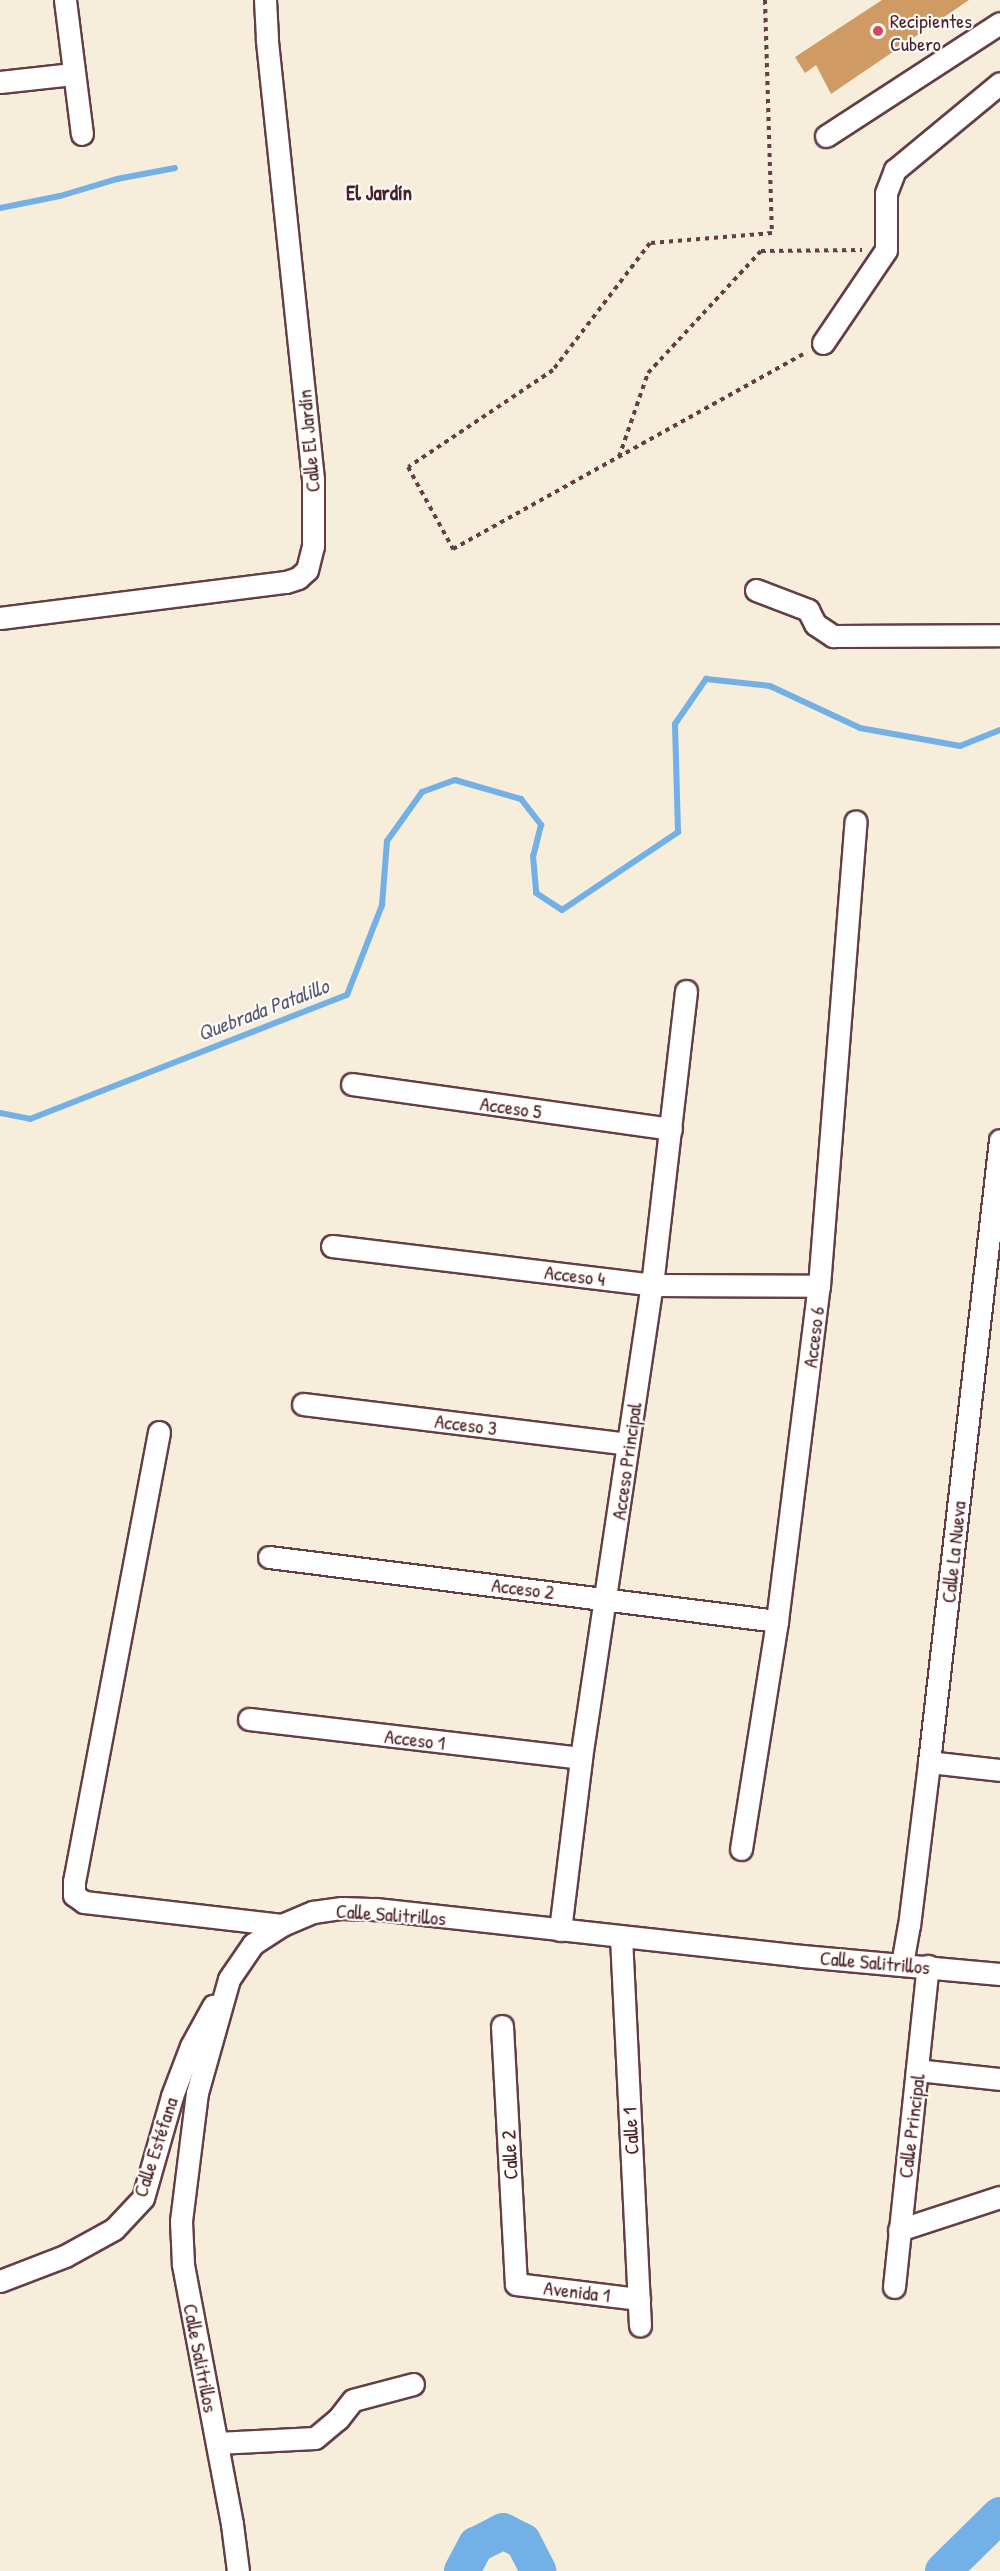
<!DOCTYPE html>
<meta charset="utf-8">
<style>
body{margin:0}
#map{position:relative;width:1000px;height:2571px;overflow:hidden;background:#f6edda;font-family:"Patrick Hand",sans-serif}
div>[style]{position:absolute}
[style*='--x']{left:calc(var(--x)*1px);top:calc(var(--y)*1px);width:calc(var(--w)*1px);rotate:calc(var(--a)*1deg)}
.stream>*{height:6px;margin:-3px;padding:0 3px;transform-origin:3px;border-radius:3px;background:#72b0e5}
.river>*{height:36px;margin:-18px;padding:0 18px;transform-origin:18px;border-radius:18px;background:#72b0e5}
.building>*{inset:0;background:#d09a64}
.path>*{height:4px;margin-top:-2px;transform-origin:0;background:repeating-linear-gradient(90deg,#643e45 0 4.5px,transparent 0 9px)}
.roads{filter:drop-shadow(2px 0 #643e45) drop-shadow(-2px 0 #643e45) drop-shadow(0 2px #643e45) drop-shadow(0 -2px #643e45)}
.minor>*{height:21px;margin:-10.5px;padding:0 10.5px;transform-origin:10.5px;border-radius:10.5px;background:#fff}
.dots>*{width:16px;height:16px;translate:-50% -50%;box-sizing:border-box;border:3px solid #fdfcf7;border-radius:50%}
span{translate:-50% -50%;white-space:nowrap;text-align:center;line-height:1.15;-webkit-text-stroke:4.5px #fdfcf7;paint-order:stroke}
.poi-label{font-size:20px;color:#4a1f2b}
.left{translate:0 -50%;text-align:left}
.street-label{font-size:20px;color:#4a1f2b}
.neighbourhood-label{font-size:21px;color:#4a1f2b;font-weight:700}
.water-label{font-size:21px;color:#5a5975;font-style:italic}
</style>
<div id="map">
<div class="stream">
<div style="--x:0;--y:208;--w:61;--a:-11.3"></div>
<div style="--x:60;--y:196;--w:59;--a:-16.6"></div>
<div style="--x:117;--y:179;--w:59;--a:-10.7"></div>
<div style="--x:0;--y:1113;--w:31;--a:11"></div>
<div style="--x:30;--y:1119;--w:340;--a:-21.4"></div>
<div style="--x:347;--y:995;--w:97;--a:-68.7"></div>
<div style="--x:382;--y:905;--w:64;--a:-85.5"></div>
<div style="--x:387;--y:841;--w:60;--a:-54.5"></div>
<div style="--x:422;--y:792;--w:35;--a:-20"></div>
<div style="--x:455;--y:780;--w:69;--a:16.1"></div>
<div style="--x:521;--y:799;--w:33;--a:52"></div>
<div style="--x:541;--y:825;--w:32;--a:104"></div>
<div style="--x:533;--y:856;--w:37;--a:85"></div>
<div style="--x:536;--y:893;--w:31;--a:33"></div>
<div style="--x:562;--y:910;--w:140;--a:-33.9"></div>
<div style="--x:678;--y:832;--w:108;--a:-91.6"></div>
<div style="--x:675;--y:724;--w:55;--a:-55.4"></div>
<div style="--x:706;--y:679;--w:64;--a:6.2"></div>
<div style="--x:770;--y:686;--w:99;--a:25"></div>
<div style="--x:860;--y:728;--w:102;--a:10.2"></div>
<div style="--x:960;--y:746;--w:43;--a:-21.8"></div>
</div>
<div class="river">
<div style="--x:462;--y:2571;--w:30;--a:-62"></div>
<div style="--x:476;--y:2545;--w:30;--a:-27"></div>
<div style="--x:503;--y:2531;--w:22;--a:27"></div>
<div style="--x:523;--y:2541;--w:34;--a:63"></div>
<div style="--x:943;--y:2571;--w:80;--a:-44.5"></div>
</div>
<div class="building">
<div style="clip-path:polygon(882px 0,969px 0,831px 94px,816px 65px,805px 73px,795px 57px)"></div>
</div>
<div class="path">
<div style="--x:765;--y:0;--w:233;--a:88.3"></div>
<div style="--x:772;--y:233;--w:122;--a:175.3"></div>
<div style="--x:650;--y:243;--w:160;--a:127.4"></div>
<div style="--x:553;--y:370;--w:174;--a:146.2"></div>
<div style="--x:408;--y:467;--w:94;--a:61.2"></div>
<div style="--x:453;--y:549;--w:405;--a:-29.1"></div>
<div style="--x:619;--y:457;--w:89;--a:-71"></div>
<div style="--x:648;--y:373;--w:166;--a:-47.2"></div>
<div style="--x:761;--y:251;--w:101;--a:-0.6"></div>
</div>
<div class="roads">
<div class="minor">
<div style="--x:65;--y:0;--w:135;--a:82.8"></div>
<div style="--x:0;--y:82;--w:73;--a:-6.3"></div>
<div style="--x:826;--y:136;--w:207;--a:-33"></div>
<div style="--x:823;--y:343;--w:112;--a:-55.9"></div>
<div style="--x:886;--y:250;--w:57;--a:-90"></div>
<div style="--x:886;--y:193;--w:25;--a:-69"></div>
<div style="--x:895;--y:170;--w:136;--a:-39.6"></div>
<div style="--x:756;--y:590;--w:56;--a:21"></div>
<div style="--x:808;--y:610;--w:16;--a:63"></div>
<div style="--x:815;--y:624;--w:22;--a:34"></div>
<div style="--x:833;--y:636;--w:167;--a:-0.3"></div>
<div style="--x:0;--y:618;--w:288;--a:-7.2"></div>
<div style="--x:286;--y:582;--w:13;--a:-18"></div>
<div style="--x:298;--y:578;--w:12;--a:-42"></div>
<div style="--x:307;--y:570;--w:25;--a:-76"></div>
<div style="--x:313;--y:546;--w:67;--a:-90"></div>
<div style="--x:313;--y:479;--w:443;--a:-96"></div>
<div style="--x:267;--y:38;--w:38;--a:-93"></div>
<div style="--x:352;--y:1084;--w:322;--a:8"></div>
<div style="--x:332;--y:1246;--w:322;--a:6.9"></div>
<div style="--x:652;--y:1285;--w:167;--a:0.3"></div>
<div style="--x:303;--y:1404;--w:327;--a:7"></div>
<div style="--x:159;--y:1432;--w:457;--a:100.7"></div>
<div style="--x:74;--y:1881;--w:14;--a:90"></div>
<div style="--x:74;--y:1895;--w:12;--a:35"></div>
<div style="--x:84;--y:1902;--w:199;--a:6.6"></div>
<div style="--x:269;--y:1557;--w:512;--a:7.18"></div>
<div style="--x:249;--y:1719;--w:334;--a:6.7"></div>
<div style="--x:929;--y:1762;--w:71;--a:6.4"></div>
<div style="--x:741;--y:1849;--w:231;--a:-81"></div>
<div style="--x:777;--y:1621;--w:338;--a:-82.9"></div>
<div style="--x:819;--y:1286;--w:466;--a:-85.5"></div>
<div style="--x:560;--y:1930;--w:173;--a:-83"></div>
<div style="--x:581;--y:1758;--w:478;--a:-81.5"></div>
<div style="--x:652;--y:1285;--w:296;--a:-83.4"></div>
<div style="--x:621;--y:1937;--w:389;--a:87.2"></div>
<div style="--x:902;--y:1964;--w:39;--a:-80"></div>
<div style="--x:909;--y:1926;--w:165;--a:-83"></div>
<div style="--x:929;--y:1762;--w:626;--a:-83.49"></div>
<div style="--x:502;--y:2026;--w:258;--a:86.9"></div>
<div style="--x:516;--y:2284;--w:124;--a:7"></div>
<div style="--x:917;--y:2070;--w:83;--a:6.2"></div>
<div style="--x:899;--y:2230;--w:106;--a:-18.1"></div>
<div style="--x:0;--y:2281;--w:70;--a:-21"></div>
<div style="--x:65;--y:2256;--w:56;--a:-28.9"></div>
<div style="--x:114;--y:2229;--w:42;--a:-46.9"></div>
<div style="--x:143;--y:2198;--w:106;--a:-74.1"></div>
<div style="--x:172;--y:2096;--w:53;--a:-69.2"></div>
<div style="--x:191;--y:2046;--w:46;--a:-61.2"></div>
<div style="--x:894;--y:2287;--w:323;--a:-84"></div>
<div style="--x:217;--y:2443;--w:98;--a:-2.9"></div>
<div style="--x:315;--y:2438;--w:30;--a:-40"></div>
<div style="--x:338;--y:2419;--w:24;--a:-52"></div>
<div style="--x:353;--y:2400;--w:62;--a:-14.9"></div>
<div style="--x:238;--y:2571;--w:47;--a:-97.3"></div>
<div style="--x:232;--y:2524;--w:265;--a:-100.7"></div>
<div style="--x:183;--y:2264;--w:43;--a:-92.7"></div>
<div style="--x:181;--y:2221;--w:129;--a:-82.9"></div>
<div style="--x:197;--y:2093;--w:118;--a:-74.3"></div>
<div style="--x:229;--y:1979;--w:42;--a:-55.6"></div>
<div style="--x:253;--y:1944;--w:35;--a:-33"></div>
<div style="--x:282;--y:1925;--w:34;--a:-23"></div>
<div style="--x:313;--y:1912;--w:29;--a:-8"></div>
<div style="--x:342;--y:1908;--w:35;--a:2"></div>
<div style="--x:377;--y:1909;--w:428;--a:6.3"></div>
<div style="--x:802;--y:1956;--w:199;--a:5.2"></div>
</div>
</div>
<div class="dots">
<div style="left:878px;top:31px;background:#d1495b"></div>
</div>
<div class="poi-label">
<span class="left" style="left:890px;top:32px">Recipientes<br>Cubero</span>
</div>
<div class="street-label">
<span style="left:308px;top:441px;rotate:-95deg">Calle El Jardín</span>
<span style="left:511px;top:1107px;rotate:8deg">Acceso 5</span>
<span style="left:575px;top:1275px;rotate:7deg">Acceso 4</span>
<span style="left:813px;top:1337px;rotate:-83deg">Acceso 6</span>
<span style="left:466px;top:1424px;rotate:7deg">Acceso 3</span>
<span style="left:626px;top:1461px;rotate:-82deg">Acceso Principal</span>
<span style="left:953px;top:1552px;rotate:-84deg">Calle La Nueva</span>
<span style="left:523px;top:1588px;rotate:7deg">Acceso 2</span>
<span style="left:415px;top:1739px;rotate:7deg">Acceso 1</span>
<span style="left:391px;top:1914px;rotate:4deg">Calle Salitrillos</span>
<span style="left:875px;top:1962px;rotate:5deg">Calle Salitrillos</span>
<span style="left:911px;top:2126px;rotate:-83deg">Calle Principal</span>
<span style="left:630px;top:2131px;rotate:-93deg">Calle 1</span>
<span style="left:155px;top:2147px;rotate:-72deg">Calle Estéfana</span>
<span style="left:509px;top:2155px;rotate:-93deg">Calle 2</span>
<span style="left:577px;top:2291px;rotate:7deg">Avenida 1</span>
<span style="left:201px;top:2358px;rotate:79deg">Calle Salitrillos</span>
</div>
<div class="neighbourhood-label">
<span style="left:379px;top:193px">El Jardín</span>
</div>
<div class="water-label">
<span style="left:263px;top:1010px;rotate:-21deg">Quebrada Patalillo</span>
</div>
</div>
